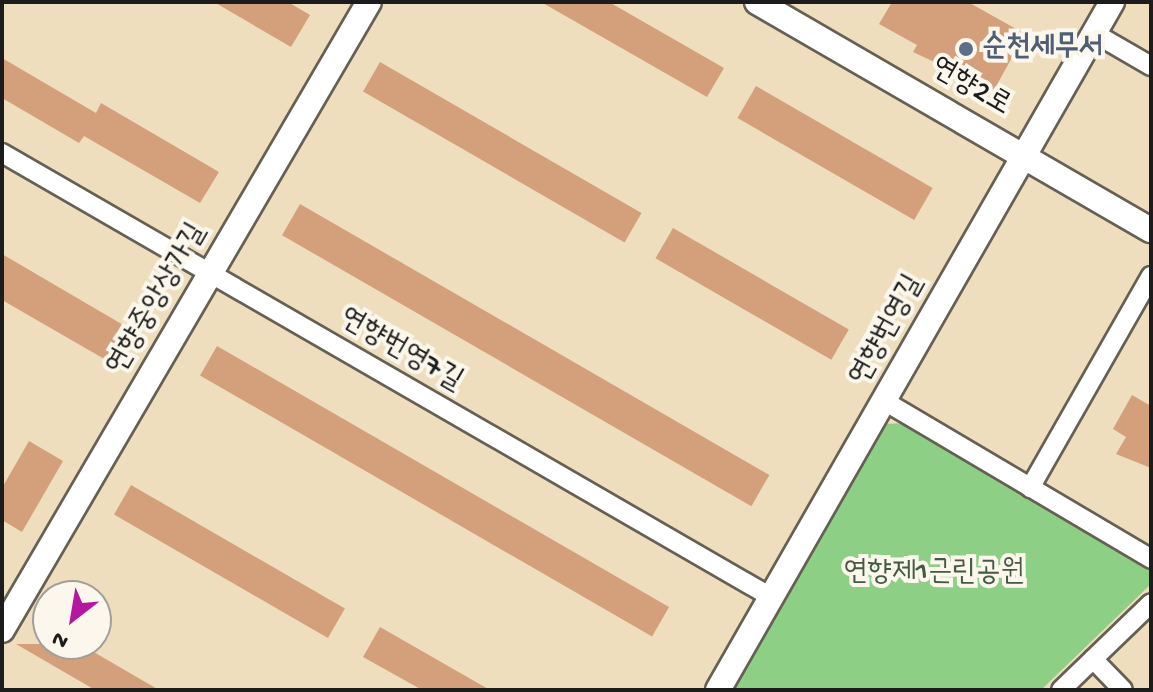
<!DOCTYPE html>
<meta charset="utf-8">
<style>
body{margin:0}
#map{position:relative;width:1153px;height:692px;overflow:hidden;background:#eedebd;font-family:"Gochi Hand","Poor Story",sans-serif}
div>[style]{position:absolute}
[style*='--x']{left:calc(var(--x)*1px);top:calc(var(--y)*1px);width:calc(var(--w)*1px);rotate:calc(var(--a)*1deg)}
.green>*{inset:0;background:#8ecf86}
.building>*{inset:0;background:#d4a07c;transform-origin:0 0}
.roads{filter:drop-shadow(2px 0 #666054) drop-shadow(-2px 0 #666054) drop-shadow(0 2px #666054) drop-shadow(0 -2px #666054)}
.street>*{height:18px;margin:-9px;padding:0 9px;transform-origin:9px;border-radius:9px;background:#fff}
.secondary>*{height:24px;margin:-12px;padding:0 12px;transform-origin:12px;border-radius:12px;background:#fff}
.dots>*{width:22px;height:22px;translate:-50% -50%;box-sizing:border-box;border:4px solid #fbf7ec;border-radius:50%}
span{translate:-50% -50%;white-space:nowrap;text-align:center;line-height:1.15;-webkit-text-stroke:8px #fbf7ec;paint-order:stroke}
.service-label{font-size:30px;color:#4e5e75;font-weight:700}
.left{translate:0 -50%;text-align:left}
.street-label{font-size:30px;color:#1c1c1c}
.park-label{font-size:30px;color:#445b41}
.frame{position:absolute;inset:0;border:4px solid #1c1c1c;pointer-events:none}
.north{position:absolute;left:32px;top:580px;width:80px;height:80px;box-sizing:border-box;background:#fbf7ec;border:2px solid #a29f99;border-radius:50%;rotate:211deg;font-size:22px;font-weight:700;line-height:32px;text-align:center;color:#1c1c1c}
.north::after{content:'';display:block;margin:auto;width:28px;height:36px;background:#b5179e;clip-path:polygon(50% 0,100% 100%,50% 72%,0 100%)}
</style>
<div id="map">
<div class="green">
<div style="clip-path:polygon(906px 423px,1151px 564px,1151px 584px,1041px 690px,732px 690px,884px 424px)"></div>
</div>
<div class="building">
<div style="clip-path:polygon(214px 2px,288px 2px,310px 15px,291px 47px)"></div>
<div style="clip-path:polygon(541px 2px,609px 2px,724px 68px,707px 97px)"></div>
<div style="clip-path:polygon(892px 2px,968px 2px,1025px 34px,994px 90px,913px 52px,917px 45px,879px 24px)"></div>
<div style="clip-path:polygon(2px 58px,96px 113px,101px 103px,219px 172px,200px 203px,84px 136px,79px 143px,2px 98px)"></div>
<div style="left:380px;top:62px;width:302px;height:34px;rotate:30deg"></div>
<div style="left:756px;top:86px;width:204px;height:37px;rotate:30deg"></div>
<div style="left:300px;top:204px;width:542px;height:36px;rotate:30deg"></div>
<div style="left:673px;top:228px;width:203px;height:35px;rotate:30deg"></div>
<div style="clip-path:polygon(2px 254px,125px 326px,106px 360px,2px 300px)"></div>
<div style="left:217px;top:346px;width:522px;height:34px;rotate:30deg"></div>
<div style="clip-path:polygon(1132px 395px,1151px 406px,1151px 468px,1116px 454px,1126px 437px,1113px 429px)"></div>
<div style="clip-path:polygon(29px 441px,63px 461px,22px 532px,2px 520px,2px 488px)"></div>
<div style="left:131px;top:485px;width:247px;height:34px;rotate:30deg"></div>
<div style="clip-path:polygon(380px 627px,490px 690px,422px 690px,363px 657px)"></div>
<div style="clip-path:polygon(16px 644px,80px 644px,159px 690px,95px 690px)"></div>
</div>
<div class="roads">
<div class="street">
<div style="--x:1094;--y:33;--w:66;--a:30.1"></div>
<div style="--x:2;--y:153;--w:888;--a:30"></div>
<div style="--x:886;--y:402;--w:308;--a:30.6"></div>
<div style="--x:1030;--y:488;--w:244;--a:-60.3"></div>
<div style="--x:1093;--y:659;--w:43;--a:45.9"></div>
<div style="--x:1061;--y:690;--w:125;--a:-44"></div>
</div>
<div class="secondary">
<div style="--x:757;--y:2;--w:455;--a:30.1"></div>
<div style="--x:2;--y:630;--w:727;--a:-59.7"></div>
<div style="--x:718;--y:690;--w:793;--a:-60.2"></div>
</div>
</div>
<div class="dots">
<div style="left:966px;top:49px;background:#5c6f8a"></div>
</div>
<div class="service-label">
<span class="left" style="left:982px;top:49px">순천세무서</span>
</div>
<div class="street-label">
<span style="left:970px;top:88px;rotate:30deg">연향2로</span>
<span style="left:158px;top:300px;rotate:-60deg">연향중앙상가길</span>
<span style="left:888px;top:331px;rotate:-61deg">연향번영길</span>
<span style="left:400px;top:351px;rotate:30deg">연향번영7길</span>
</div>
<div class="park-label">
<span style="left:934px;top:574px">연향제1근린공원</span>
</div>
<div class="frame"></div>
<div class="north">N</div>
</div>
